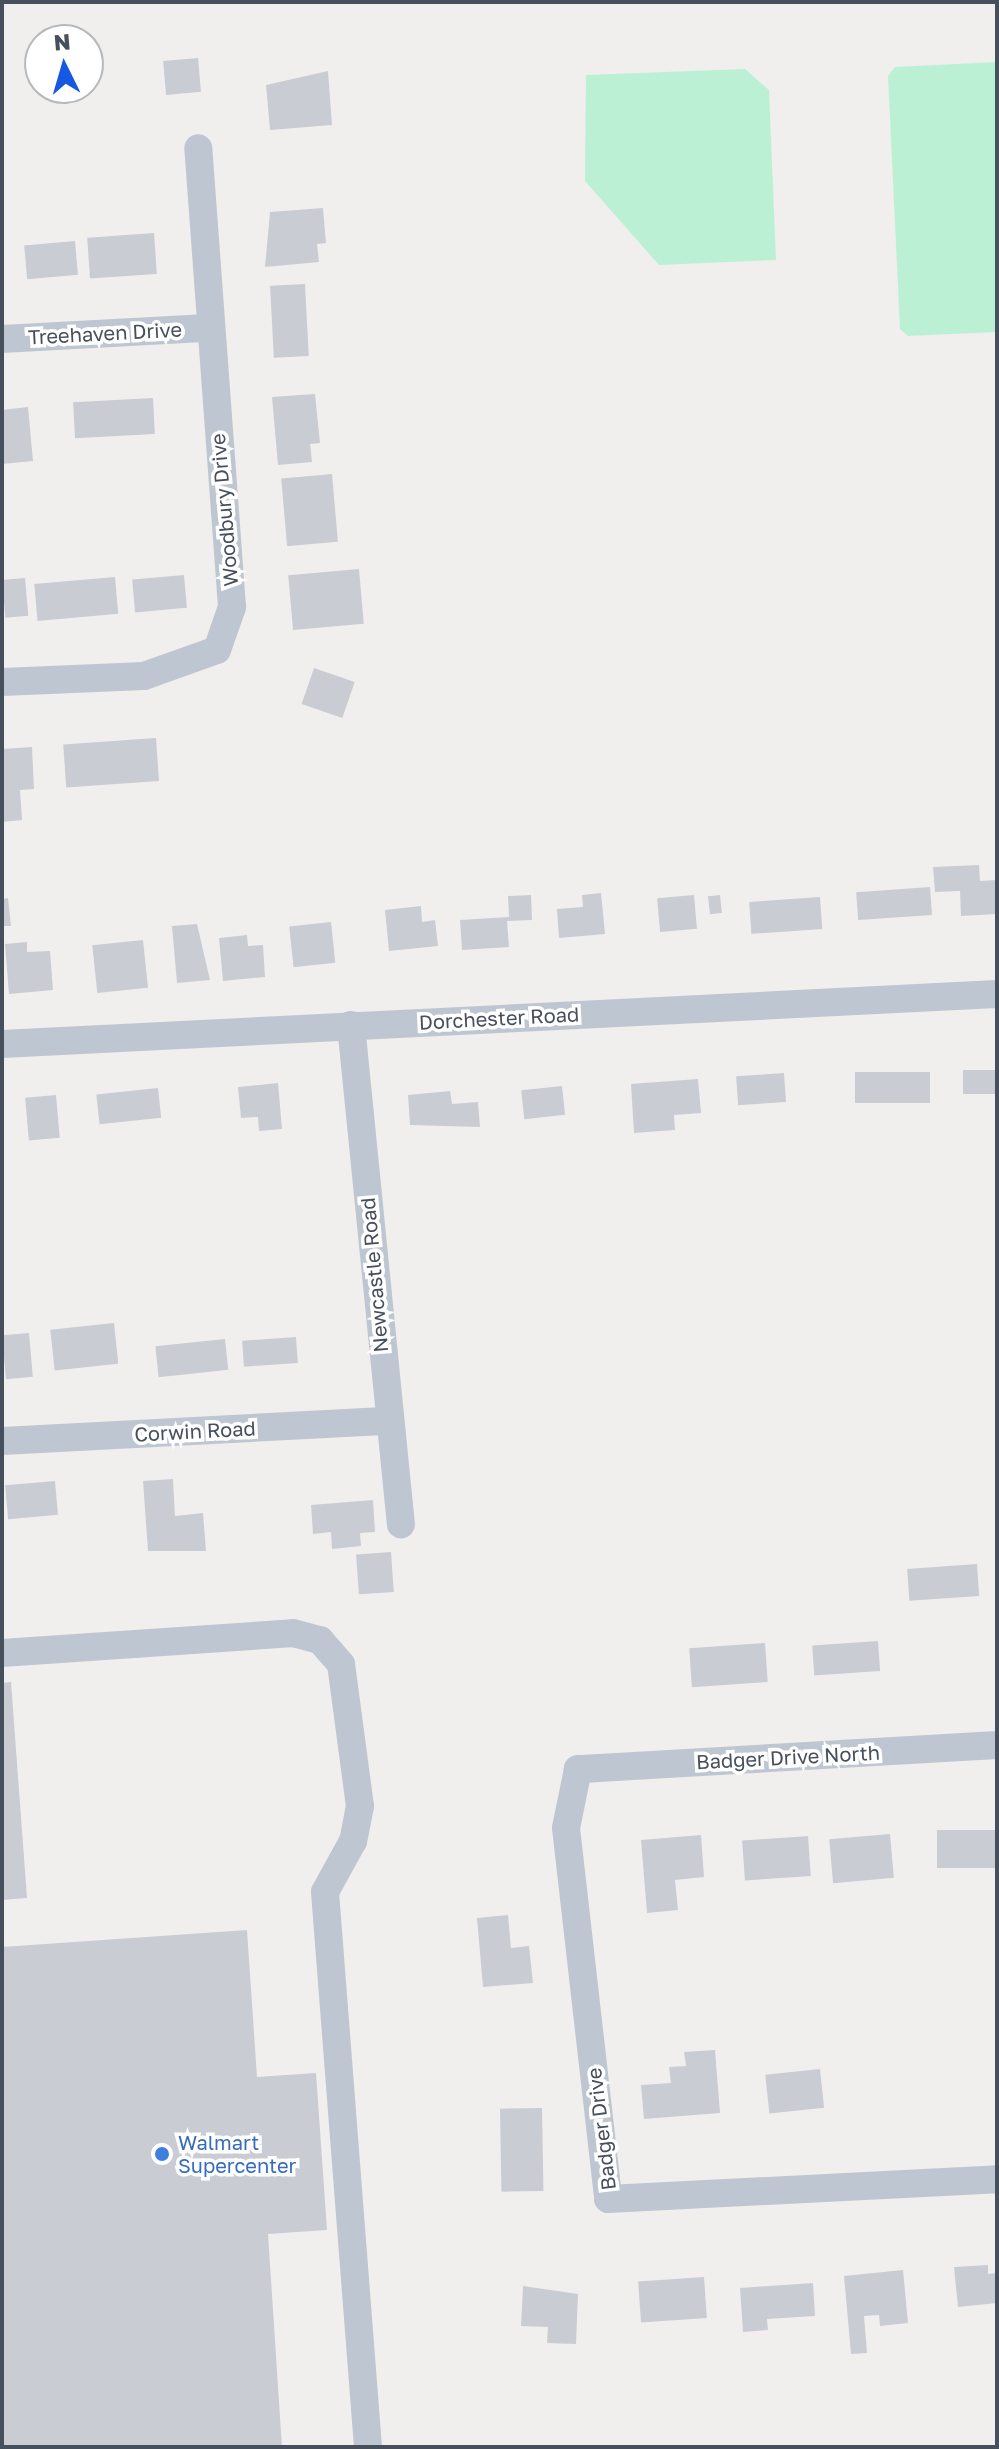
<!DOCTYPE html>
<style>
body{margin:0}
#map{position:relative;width:999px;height:2449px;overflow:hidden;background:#f1eeee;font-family:"Golos Text",sans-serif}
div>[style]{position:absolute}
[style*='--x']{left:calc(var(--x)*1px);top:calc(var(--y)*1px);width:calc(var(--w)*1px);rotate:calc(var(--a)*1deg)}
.green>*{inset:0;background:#bbf0d5}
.building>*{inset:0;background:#caccd4;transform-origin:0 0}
.minor>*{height:28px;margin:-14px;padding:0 14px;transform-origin:14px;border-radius:14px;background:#bec7d1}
.dots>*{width:22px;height:22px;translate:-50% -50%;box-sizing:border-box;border:4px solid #fff;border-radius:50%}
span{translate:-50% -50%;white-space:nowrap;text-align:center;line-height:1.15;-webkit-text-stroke:7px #fff;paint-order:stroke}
.street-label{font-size:20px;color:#464f5c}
.shop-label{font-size:20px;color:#366cbe}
.left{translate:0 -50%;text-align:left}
.frame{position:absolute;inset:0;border:4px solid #464f5c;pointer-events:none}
.north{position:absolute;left:24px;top:24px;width:80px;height:80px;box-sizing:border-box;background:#fff;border:2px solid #b5b9be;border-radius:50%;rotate:355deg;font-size:22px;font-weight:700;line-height:32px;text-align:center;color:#464f5c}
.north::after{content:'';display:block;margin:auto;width:28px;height:36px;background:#1559e3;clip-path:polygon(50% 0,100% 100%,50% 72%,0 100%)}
</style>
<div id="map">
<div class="green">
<div style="clip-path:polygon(997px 62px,997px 332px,908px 336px,900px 329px,888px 76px,895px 67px)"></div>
<div style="clip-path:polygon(745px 69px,769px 90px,776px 260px,659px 265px,585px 181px,586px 75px)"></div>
</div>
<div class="building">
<div style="left:198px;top:58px;width:34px;height:35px;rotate:85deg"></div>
<div style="clip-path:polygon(328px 71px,332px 125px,270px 130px,266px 85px)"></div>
<div style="clip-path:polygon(323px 208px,326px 243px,317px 244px,319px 262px,265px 267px,270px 212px)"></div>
<div style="left:154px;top:233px;width:41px;height:67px;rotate:86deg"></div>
<div style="left:75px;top:241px;width:34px;height:51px;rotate:85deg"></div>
<div style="left:305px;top:284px;width:72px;height:35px;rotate:87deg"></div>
<div style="clip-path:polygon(315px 394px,320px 443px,310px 444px,312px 462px,278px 465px,272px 397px)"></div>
<div style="left:153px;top:398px;width:36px;height:80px;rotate:87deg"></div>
<div style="clip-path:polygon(28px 407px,33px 461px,2px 464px,2px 410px)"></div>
<div style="left:332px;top:474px;width:68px;height:51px;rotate:85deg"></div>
<div style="left:359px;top:569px;width:55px;height:71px;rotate:85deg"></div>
<div style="left:184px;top:575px;width:33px;height:52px;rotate:85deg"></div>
<div style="left:115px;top:577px;width:37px;height:81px;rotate:85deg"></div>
<div style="left:25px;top:578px;width:38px;height:23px;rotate:85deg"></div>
<div style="left:314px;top:668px;width:43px;height:38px;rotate:19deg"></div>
<div style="left:156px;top:738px;width:43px;height:93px;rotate:86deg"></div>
<div style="clip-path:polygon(32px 747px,34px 789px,20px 790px,22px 820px,2px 822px,2px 749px)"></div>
<div style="clip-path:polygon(979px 865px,980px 881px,997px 880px,997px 914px,961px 916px,960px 891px,935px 892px,933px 867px)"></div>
<div style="left:930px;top:887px;width:28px;height:74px;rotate:86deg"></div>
<div style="clip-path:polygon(601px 893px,605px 934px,559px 938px,557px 909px,583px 907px,582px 895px)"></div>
<div style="clip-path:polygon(531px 895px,532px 920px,507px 921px,509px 947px,462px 950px,460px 920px,509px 917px,508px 896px)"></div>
<div style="left:694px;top:895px;width:34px;height:37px;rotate:85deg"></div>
<div style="left:720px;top:895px;width:18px;height:12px;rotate:84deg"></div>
<div style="left:820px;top:897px;width:32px;height:71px;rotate:86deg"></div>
<div style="clip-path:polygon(8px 898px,11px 926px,2px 926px,2px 899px)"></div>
<div style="clip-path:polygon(421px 906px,422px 922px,435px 920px,438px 946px,389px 951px,385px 910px)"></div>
<div style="left:331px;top:922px;width:41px;height:42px;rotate:84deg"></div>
<div style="clip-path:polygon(197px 924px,210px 980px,177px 983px,172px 926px)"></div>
<div style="clip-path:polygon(247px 935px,248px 946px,263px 945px,265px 977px,223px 981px,219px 938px)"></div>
<div style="left:143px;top:940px;width:48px;height:51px;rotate:84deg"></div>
<div style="clip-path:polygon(27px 942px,27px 952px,50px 951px,53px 990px,9px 994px,5px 944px)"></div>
<div style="left:997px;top:1070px;width:24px;height:34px;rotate:90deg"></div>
<div style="left:930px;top:1072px;width:31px;height:75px;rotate:90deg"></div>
<div style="left:784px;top:1073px;width:29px;height:48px;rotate:86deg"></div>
<div style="clip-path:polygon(698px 1079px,701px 1113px,674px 1115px,675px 1130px,634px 1133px,631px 1084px)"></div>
<div style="clip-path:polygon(278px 1083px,282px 1129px,259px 1131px,258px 1117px,241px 1118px,238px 1087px)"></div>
<div style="left:562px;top:1086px;width:29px;height:41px;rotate:84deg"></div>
<div style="left:158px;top:1088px;width:30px;height:62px;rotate:84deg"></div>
<div style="clip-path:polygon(450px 1091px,452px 1104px,478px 1102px,480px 1127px,410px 1125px,408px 1095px)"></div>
<div style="left:56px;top:1095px;width:43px;height:31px;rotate:85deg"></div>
<div style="left:114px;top:1323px;width:41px;height:64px;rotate:84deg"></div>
<div style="left:29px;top:1333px;width:44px;height:27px;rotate:85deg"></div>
<div style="left:296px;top:1337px;width:26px;height:54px;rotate:86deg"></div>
<div style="left:225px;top:1339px;width:31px;height:70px;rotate:84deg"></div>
<div style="clip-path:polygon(173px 1479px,175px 1516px,203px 1513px,206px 1551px,148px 1551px,143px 1481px)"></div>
<div style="left:55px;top:1481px;width:34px;height:50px;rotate:85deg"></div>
<div style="clip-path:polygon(373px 1500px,375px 1532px,360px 1533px,361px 1546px,332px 1549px,331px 1532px,313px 1534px,311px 1505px)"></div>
<div style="left:391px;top:1552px;width:40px;height:35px;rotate:86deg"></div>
<div style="left:977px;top:1564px;width:32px;height:70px;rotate:86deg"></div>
<div style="left:878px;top:1641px;width:30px;height:66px;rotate:86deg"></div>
<div style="left:765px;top:1643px;width:39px;height:76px;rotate:86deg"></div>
<div style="clip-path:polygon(11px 1682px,27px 1898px,2px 1900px,2px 1683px)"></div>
<div style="left:997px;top:1830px;width:38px;height:60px;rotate:90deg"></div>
<div style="left:890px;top:1834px;width:44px;height:61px;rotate:85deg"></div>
<div style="clip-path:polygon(701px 1835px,704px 1877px,675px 1880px,678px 1910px,647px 1913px,641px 1840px)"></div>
<div style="left:808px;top:1836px;width:40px;height:66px;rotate:86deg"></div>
<div style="clip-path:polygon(508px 1915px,511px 1948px,529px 1946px,533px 1983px,483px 1987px,477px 1918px)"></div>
<div style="clip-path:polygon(247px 1930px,257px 2077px,316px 2073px,327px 2230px,268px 2234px,282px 2447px,2px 2447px,2px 1947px)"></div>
<div style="clip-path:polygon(715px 2050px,720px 2113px,644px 2119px,641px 2085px,671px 2083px,669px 2067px,686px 2066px,684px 2052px)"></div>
<div style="left:820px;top:2069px;width:39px;height:55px;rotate:84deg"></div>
<div style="left:542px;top:2108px;width:83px;height:42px;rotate:89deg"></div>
<div style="clip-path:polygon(988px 2265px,988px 2274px,997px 2273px,997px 2303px,958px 2307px,954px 2267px)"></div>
<div style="clip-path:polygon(903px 2270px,908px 2323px,880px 2326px,879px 2315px,864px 2316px,867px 2353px,851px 2354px,844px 2276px)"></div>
<div style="left:704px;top:2277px;width:41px;height:66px;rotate:86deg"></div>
<div style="clip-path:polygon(813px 2283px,815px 2316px,767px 2319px,768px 2330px,743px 2332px,740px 2288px)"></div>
<div style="clip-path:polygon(523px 2286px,578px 2294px,576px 2344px,547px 2343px,548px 2327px,521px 2326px)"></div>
</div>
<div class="minor">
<div style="--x:2;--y:339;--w:206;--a:-3.1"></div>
<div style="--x:2;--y:682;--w:142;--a:-2.4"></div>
<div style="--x:144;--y:676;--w:77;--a:-19.6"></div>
<div style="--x:217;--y:650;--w:46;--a:-70.8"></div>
<div style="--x:232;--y:607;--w:460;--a:-94.2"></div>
<div style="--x:351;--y:1025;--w:502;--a:84.29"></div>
<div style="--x:2;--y:1044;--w:996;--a:-2.88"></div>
<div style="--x:2;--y:1441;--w:387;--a:-3"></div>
<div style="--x:2;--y:1653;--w:292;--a:-3.9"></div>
<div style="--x:293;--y:1633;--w:28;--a:15"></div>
<div style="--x:320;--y:1640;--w:32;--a:49"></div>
<div style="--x:341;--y:1664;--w:143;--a:82.4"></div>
<div style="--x:360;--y:1806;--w:36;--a:101"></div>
<div style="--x:353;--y:1841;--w:58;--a:118.8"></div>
<div style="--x:325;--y:1892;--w:557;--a:85.57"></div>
<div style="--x:997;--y:1745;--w:420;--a:176.7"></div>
<div style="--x:578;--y:1769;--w:60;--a:101.5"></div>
<div style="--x:566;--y:1828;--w:373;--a:83.5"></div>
<div style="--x:608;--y:2199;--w:390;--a:-2.9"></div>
</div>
<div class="dots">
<div style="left:162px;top:2154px;background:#3f7fe0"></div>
</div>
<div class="street-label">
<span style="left:105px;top:333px;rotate:-3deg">Treehaven Drive</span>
<span style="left:224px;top:510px;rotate:-95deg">Woodbury Drive</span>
<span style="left:499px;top:1018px;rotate:-3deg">Dorchester Road</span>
<span style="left:374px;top:1275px;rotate:-95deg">Newcastle Road</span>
<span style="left:195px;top:1431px;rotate:-3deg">Corwin Road</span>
<span style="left:788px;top:1757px;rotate:-3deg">Badger Drive North</span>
<span style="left:601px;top:2129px;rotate:-97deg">Badger Drive</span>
</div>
<div class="shop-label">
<span class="left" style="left:178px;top:2154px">Walmart<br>Supercenter</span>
</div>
<div class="frame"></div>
<div class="north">N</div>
</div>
